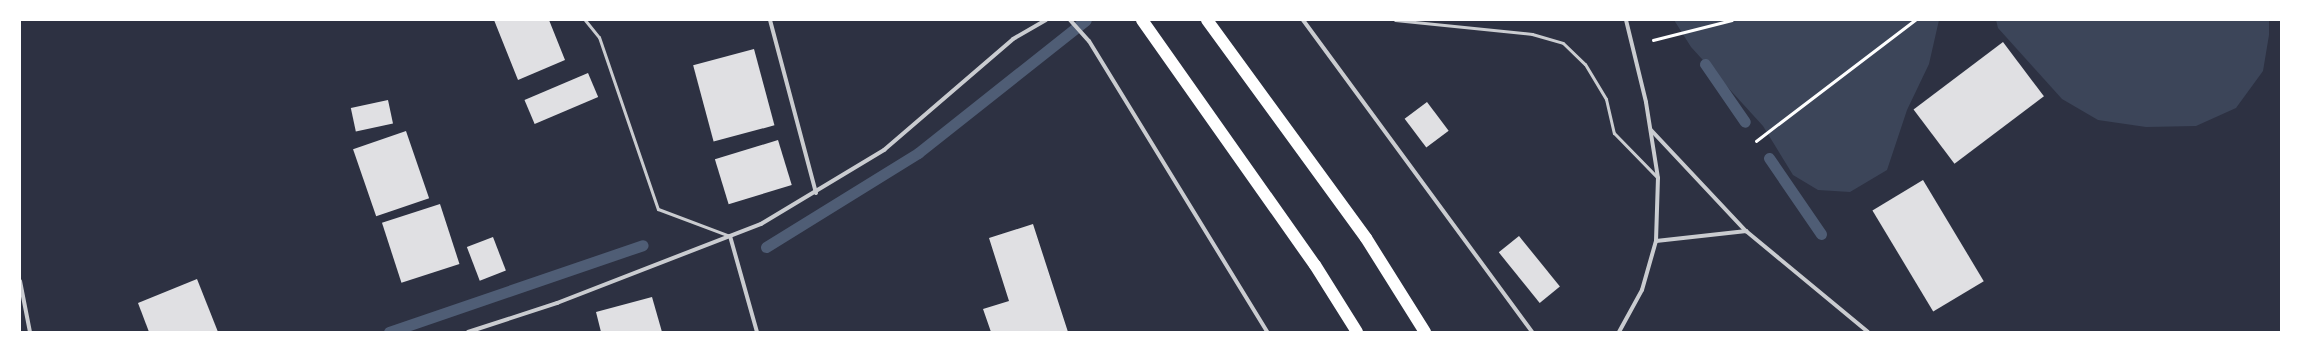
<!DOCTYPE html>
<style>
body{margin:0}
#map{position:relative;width:2301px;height:352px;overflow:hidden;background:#2d3142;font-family:"Public Sans",sans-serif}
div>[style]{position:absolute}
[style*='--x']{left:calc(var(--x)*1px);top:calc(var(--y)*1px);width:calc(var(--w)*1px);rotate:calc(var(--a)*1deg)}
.green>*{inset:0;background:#3c4559}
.stream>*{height:11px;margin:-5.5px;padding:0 5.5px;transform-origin:5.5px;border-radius:5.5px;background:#4f5d75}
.building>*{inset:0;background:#e0e0e3;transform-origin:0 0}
.path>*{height:2.5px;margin:-1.25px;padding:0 1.25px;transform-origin:1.25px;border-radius:1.25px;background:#fff}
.service>*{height:3px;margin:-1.5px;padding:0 1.5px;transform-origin:1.5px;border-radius:1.5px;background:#caccd0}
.minor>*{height:4px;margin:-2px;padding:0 2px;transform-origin:2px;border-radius:2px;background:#caccd0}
.motorway>*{height:12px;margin:-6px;padding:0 6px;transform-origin:6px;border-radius:6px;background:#fff}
span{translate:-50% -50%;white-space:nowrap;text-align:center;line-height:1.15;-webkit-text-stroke:3px #fff;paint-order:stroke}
.frame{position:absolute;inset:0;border:21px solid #fff;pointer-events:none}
</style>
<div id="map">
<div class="green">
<div style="clip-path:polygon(1674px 20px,1939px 20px,1929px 64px,1907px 110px,1887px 170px,1850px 192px,1818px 190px,1793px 175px,1763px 126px,1691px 47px)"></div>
<div style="clip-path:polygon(1996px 20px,2269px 20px,2269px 35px,2263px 71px,2236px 108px,2196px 126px,2146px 127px,2098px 120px,2062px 99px,1998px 28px)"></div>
</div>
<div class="stream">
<div style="--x:1705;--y:64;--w:70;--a:55.4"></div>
<div style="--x:1769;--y:158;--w:92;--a:55.6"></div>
<div style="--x:766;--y:247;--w:179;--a:-31.7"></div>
<div style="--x:918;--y:153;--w:214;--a:-38.4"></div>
<div style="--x:389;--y:332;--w:268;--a:-18.9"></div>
</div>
<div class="building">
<div style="clip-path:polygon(494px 20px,549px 20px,565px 60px,518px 80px)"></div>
<div style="left:2003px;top:42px;width:68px;height:112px;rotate:53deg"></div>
<div style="left:754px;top:49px;width:79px;height:63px;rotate:75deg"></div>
<div style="left:588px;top:73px;width:26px;height:69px;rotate:67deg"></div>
<div style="left:388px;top:100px;width:24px;height:38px;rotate:78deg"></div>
<div style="left:1427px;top:102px;width:36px;height:28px;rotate:53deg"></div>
<div style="left:406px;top:131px;width:71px;height:56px;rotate:71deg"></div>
<div style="left:778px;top:140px;width:47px;height:66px;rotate:73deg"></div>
<div style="left:1923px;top:180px;width:118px;height:59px;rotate:59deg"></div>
<div style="left:440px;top:204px;width:63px;height:61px;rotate:72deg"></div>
<div style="clip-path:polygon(1033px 224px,1068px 332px,991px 332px,983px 309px,1009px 301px,989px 238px)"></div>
<div style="left:1519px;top:236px;width:65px;height:26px;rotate:51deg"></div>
<div style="left:493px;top:237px;width:36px;height:28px;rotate:69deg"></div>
<div style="clip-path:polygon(197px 279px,218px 332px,149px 332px,138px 303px)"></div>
<div style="clip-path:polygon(652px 297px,662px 332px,601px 332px,596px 312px)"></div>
</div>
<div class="path">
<div style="--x:1653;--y:40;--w:81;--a:-14.2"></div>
<div style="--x:1756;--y:141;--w:200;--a:-37.3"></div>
</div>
<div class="service">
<div style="--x:585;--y:20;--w:22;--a:51"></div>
<div style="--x:599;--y:37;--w:182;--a:71.1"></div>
<div style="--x:658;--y:209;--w:77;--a:20.6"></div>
<div style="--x:1395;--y:20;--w:138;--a:5.8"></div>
<div style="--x:1532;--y:34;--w:32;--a:16"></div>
<div style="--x:1563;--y:43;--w:30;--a:44"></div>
<div style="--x:1585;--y:64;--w:41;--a:59"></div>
<div style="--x:1606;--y:99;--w:35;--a:77"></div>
<div style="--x:1614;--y:133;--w:62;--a:45.7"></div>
</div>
<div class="minor">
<div style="--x:770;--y:20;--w:179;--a:75.1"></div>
<div style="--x:1070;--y:20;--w:28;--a:48"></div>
<div style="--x:1089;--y:41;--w:341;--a:58.5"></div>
<div style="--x:1303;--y:20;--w:387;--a:53.7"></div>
<div style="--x:1651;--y:130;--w:139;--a:46.8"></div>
<div style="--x:730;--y:236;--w:100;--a:74.3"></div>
<div style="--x:1656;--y:241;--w:91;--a:-6.3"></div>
<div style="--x:1746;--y:231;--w:158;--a:39.6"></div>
<div style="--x:20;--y:281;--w:52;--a:78.9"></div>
<div style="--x:468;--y:332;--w:94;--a:-18"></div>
<div style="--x:557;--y:303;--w:219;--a:-21.2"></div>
<div style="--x:761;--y:224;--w:144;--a:-31"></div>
<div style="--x:884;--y:150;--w:170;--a:-40.7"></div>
<div style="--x:1013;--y:39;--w:38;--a:-30"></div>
<div style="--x:1619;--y:332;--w:48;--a:-61.3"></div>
<div style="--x:1642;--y:290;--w:51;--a:-74.1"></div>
<div style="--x:1656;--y:241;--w:63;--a:-88.2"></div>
<div style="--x:1658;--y:178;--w:77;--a:-99"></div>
<div style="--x:1646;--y:102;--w:84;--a:-103.7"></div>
</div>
<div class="motorway">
<div style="--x:1142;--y:20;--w:300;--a:54.8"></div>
<div style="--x:1315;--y:265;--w:79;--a:57.9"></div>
<div style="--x:1207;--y:20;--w:270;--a:53.9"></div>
<div style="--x:1366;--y:238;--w:111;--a:57.9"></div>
</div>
<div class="frame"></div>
</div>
